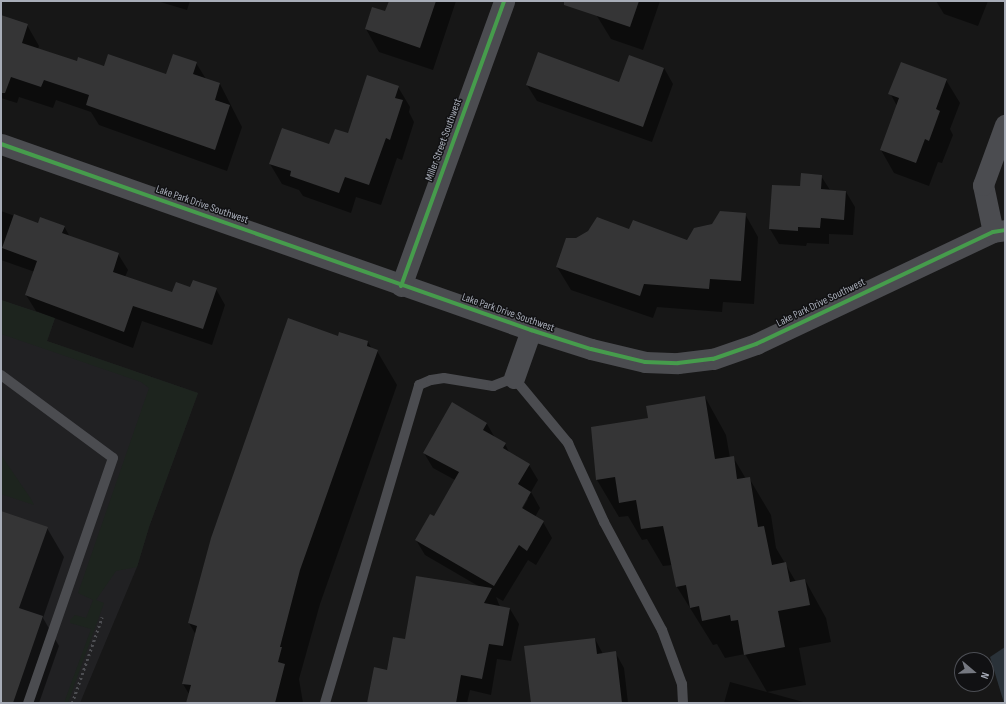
<!DOCTYPE html>
<style>
body{margin:0}
#map{position:relative;width:1006px;height:704px;overflow:hidden;background:#171717;font-family:"Sofia Sans Condensed",sans-serif}
div>[style]{position:absolute}
[style*='--x']{left:calc(var(--x)*1px);top:calc(var(--y)*1px);width:calc(var(--w)*1px);rotate:calc(var(--a)*1deg)}
.built>*{inset:0;background:#212123}
.green>*{inset:0;background:#1d241e}
.water>*{inset:0;background:#2a3239}
.shadow>*{inset:0;background:#0007}
.building>*{inset:0;background:#353536}
.path>*{height:2.5px;margin-top:-1.25px;transform-origin:0;background:repeating-linear-gradient(90deg,#4d4e52 0 2px,transparent 0 5px)}
.service>*{height:10px;margin:-5px;padding:0 5px;transform-origin:5px;border-radius:5px;background:#4b4c50}
.minor>*{height:21px;margin:-10.5px;padding:0 10.5px;transform-origin:10.5px;border-radius:10.5px;background:#4b4c50}
.cycleway>*{height:4px;margin:-2px;padding:0 2px;transform-origin:2px;border-radius:2px;background:#469c4c}
span{translate:-50% -50%;white-space:nowrap;text-align:center;line-height:1.15;-webkit-text-stroke:3px #111113;paint-order:stroke}
.street-label{font-size:11px;color:#a8adb8}
.frame{position:absolute;inset:0;border:2px solid #a8adb8;pointer-events:none}
.north{position:absolute;left:954px;top:652px;width:40px;height:40px;box-sizing:border-box;background:#111113;border:1px solid #4d4f55;border-radius:50%;rotate:109deg;font-size:11px;font-weight:700;line-height:16px;text-align:center;color:#a8adb8}
.north::after{content:'';display:block;margin:auto;width:14px;height:18px;background:#757880;clip-path:polygon(50% 0,100% 100%,50% 72%,0 100%)}
</style>
<div id="map">
<div class="built">
<div style="clip-path:polygon(1px 300px,55px 318px,47px 341px,198px 393px,149px 527px,137px 567px,80px 703px,1px 703px)"></div>
</div>
<div class="green">
<div style="clip-path:polygon(1px 300px,55px 318px,47px 341px,198px 393px,149px 527px,137px 567px,116px 571px,96px 600px,104px 603px,68px 703px,64px 703px,91px 629px,70px 623px,70px 620px,75px 615px,86px 618px,93px 600px,78px 593px,149px 388px,141px 382px,1px 334px)"></div>
<div style="clip-path:polygon(1px 455px,31px 499px,34px 505px,1px 494px)"></div>
</div>
<div class="water">
<div style="clip-path:polygon(1005px 647px,1005px 703px,1004px 703px,990px 657px)"></div>
</div>
<div class="shadow">
<div style="clip-path:polygon(157px 1px,190px 1px,187px 10px)"></div>
<div style="clip-path:polygon(390px 1px,456px 1px,433px 70px,379px 52px,366px 29px,386px 13px)"></div>
<div style="clip-path:polygon(602px 1px,660px 1px,643px 50px,611px 39px,597px 16px)"></div>
<div style="clip-path:polygon(936px 1px,988px 1px,978px 26px,944px 14px)"></div>
<div style="clip-path:polygon(1px 16px,27px 25px,39px 46px,38px 49px,77px 62px,167px 75px,196px 63px,206px 79px,220px 84px,242px 127px,227px 171px,99px 125px,91px 112px,56px 100px,53px 108px,19px 97px,17px 103px,1px 98px)"></div>
<div style="clip-path:polygon(664px 68px,673px 84px,652px 142px,537px 101px,527px 85px,620px 83px)"></div>
<div style="clip-path:polygon(946px 80px,960px 103px,950px 129px,953px 135px,942px 163px,938px 162px,929px 186px,894px 173px,881px 150px,897px 106px,890px 93px)"></div>
<div style="clip-path:polygon(398px 87px,410px 107px,409px 112px,414px 122px,402px 160px,397px 158px,381px 205px,356px 197px,351px 213px,303px 196px,299px 190px,282px 184px,270px 164px,330px 146px,349px 135px)"></div>
<div style="clip-path:polygon(821px 176px,830px 190px,846px 192px,855px 207px,853px 235px,829px 234px,829px 244px,807px 243px,806px 246px,779px 244px,770px 229px,801px 187px)"></div>
<div style="clip-path:polygon(1px 211px,39px 225px,64px 226px,70px 237px,118px 254px,128px 270px,125px 277px,173px 294px,191px 288px,216px 289px,225px 305px,212px 345px,142px 321px,133px 348px,36px 311px,26px 295px,35px 272px,1px 260px)"></div>
<div style="clip-path:polygon(745px 214px,758px 237px,754px 304px,723px 302px,722px 312px,657px 307px,653px 318px,571px 290px,557px 267px,577px 239px,630px 230px,687px 241px,713px 224px)"></div>
<div style="clip-path:polygon(339px 337px,368px 342px,372px 349px,377px 351px,397px 385px,320px 604px,299px 679px,303px 703px,187px 703px,189px 694px,183px 684px,196px 635px,189px 623px)"></div>
<div style="clip-path:polygon(705px 397px,726px 435px,730px 458px,733px 457px,746px 479px,749px 478px,771px 515px,776px 548px,796px 582px,805px 580px,826px 618px,831px 642px,799px 648px,806px 685px,767px 692px,807px 703px,724px 703px,730px 682px,767px 692px,745px 654px,725px 658px,717px 644px,713px 645px,677px 587px,672px 565px,663px 566px,647px 539px,642px 540px,628px 516px,619px 517px,597px 480px,592px 428px,649px 419px)"></div>
<div style="clip-path:polygon(evenodd,452px 404px,487px 424px,495px 438px,505px 444px,510px 454px,529px 465px,538px 480px,531px 492px,540px 508px,535px 517px,543px 522px,552px 538px,536px 565px,528px 560px,503px 601px,496px 597px,500px 607px,510px 609px,519px 624px,511px 661px,497px 659px,491px 695px,470px 690px,467px 703px,368px 703px,406px 640px,480px 587px,425px 555px,416px 540px,434px 517px,455px 480px,433px 468px,424px 453px,452px 404px,527px 498px,528px 499px,520px 513px,519px 512px,527px 498px)"></div>
<div style="clip-path:polygon(1px 512px,47px 528px,64px 557px,43px 618px,59px 646px,39px 703px,1px 703px)"></div>
<div style="clip-path:polygon(595px 639px,603px 654px,615px 652px,624px 668px,628px 703px,532px 703px)"></div>
</div>
<div class="building">
<div style="clip-path:polygon(389px 1px,436px 1px,420px 48px,365px 29px,372px 7px,385px 11px)"></div>
<div style="clip-path:polygon(564px 1px,639px 1px,630px 27px,564px 5px)"></div>
<div style="clip-path:polygon(1px 15px,28px 24px,22px 43px,77px 61px,78px 57px,104px 66px,108px 54px,166px 74px,173px 54px,197px 62px,193px 74px,220px 83px,215px 100px,230px 105px,215px 150px,86px 105px,89px 95px,44px 80px,41px 87px,11px 77px,5px 93px,1px 93px)"></div>
<div style="clip-path:polygon(538px 52px,619px 82px,629px 55px,664px 68px,643px 127px,526px 85px)"></div>
<div style="clip-path:polygon(901px 62px,947px 79px,936px 109px,940px 111px,929px 141px,925px 139px,916px 163px,880px 150px,899px 98px,888px 94px)"></div>
<div style="clip-path:polygon(367px 75px,399px 86px,395px 98px,403px 100px,390px 140px,386px 138px,369px 185px,345px 177px,339px 193px,290px 176px,291px 171px,269px 164px,282px 128px,329px 144px,335px 129px,348px 133px)"></div>
<div style="clip-path:polygon(801px 173px,822px 175px,821px 189px,846px 191px,844px 220px,821px 218px,820px 228px,798px 227px,798px 231px,769px 229px,772px 185px,800px 186px)"></div>
<div style="clip-path:polygon(720px 211px,746px 213px,741px 281px,710px 279px,709px 289px,644px 284px,640px 296px,556px 267px,566px 238px,576px 238px,588px 231px,597px 217px,629px 229px,633px 220px,687px 240px,694px 228px,712px 224px)"></div>
<div style="clip-path:polygon(14px 214px,38px 223px,40px 217px,65px 226px,62px 233px,119px 253px,113px 272px,172px 292px,176px 282px,190px 287px,193px 280px,217px 288px,203px 329px,133px 306px,124px 332px,25px 295px,37px 261px,2px 248px)"></div>
<div style="clip-path:polygon(288px 318px,338px 336px,339px 332px,368px 341px,367px 346px,378px 350px,300px 570px,280px 647px,282px 647px,278px 662px,285px 664px,275px 703px,186px 703px,191px 685px,182px 684px,197px 626px,188px 623px,211px 538px)"></div>
<div style="clip-path:polygon(705px 396px,715px 459px,734px 456px,737px 479px,750px 477px,758px 527px,764px 526px,772px 565px,786px 562px,790px 582px,805px 579px,810px 605px,778px 611px,785px 647px,744px 655px,738px 620px,731px 621px,730px 615px,702px 621px,699px 606px,690px 608px,686px 585px,676px 587px,663px 526px,641px 529px,636px 500px,619px 503px,615px 477px,596px 480px,591px 427px,648px 418px,646px 406px)"></div>
<div style="clip-path:polygon(452px 402px,487px 423px,483px 430px,506px 443px,503px 448px,530px 464px,518px 484px,531px 492px,522px 508px,544px 521px,527px 551px,519px 545px,494px 586px,415px 540px,430px 514px,434px 516px,459px 472px,423px 453px)"></div>
<div style="clip-path:polygon(1px 511px,48px 527px,19px 608px,43px 616px,13px 703px,1px 703px)"></div>
<div style="clip-path:polygon(416px 576px,492px 588px,484px 603px,510px 608px,503px 646px,489px 644px,482px 679px,461px 675px,456px 703px,367px 703px,374px 667px,387px 670px,393px 637px,405px 639px)"></div>
<div style="clip-path:polygon(595px 638px,597px 654px,616px 651px,622px 703px,531px 703px,524px 646px)"></div>
</div>
<div class="path">
<div style="--x:72;--y:703;--w:91;--a:-70.8"></div>
</div>
<div class="service">
<div style="--x:1;--y:375;--w:139;--a:36.5"></div>
<div style="--x:113;--y:458;--w:259;--a:109.1"></div>
<div style="--x:325;--y:703;--w:332;--a:-73.5"></div>
<div style="--x:419;--y:385;--w:13;--a:-23"></div>
<div style="--x:431;--y:380;--w:13;--a:-9"></div>
<div style="--x:444;--y:378;--w:50;--a:9.3"></div>
<div style="--x:493;--y:386;--w:22;--a:-21"></div>
<div style="--x:514;--y:378;--w:85;--a:50.3"></div>
<div style="--x:568;--y:443;--w:87;--a:65.5"></div>
<div style="--x:604;--y:522;--w:123;--a:61.8"></div>
<div style="--x:662;--y:630;--w:58;--a:69.7"></div>
<div style="--x:682;--y:684;--w:19;--a:87"></div>
</div>
<div class="minor">
<div style="--x:1;--y:144;--w:562;--a:19.34"></div>
<div style="--x:531;--y:330;--w:63;--a:17.6"></div>
<div style="--x:591;--y:349;--w:56;--a:13.5"></div>
<div style="--x:645;--y:362;--w:33;--a:2"></div>
<div style="--x:678;--y:363;--w:35;--a:-7"></div>
<div style="--x:713;--y:359;--w:46;--a:-19.2"></div>
<div style="--x:756;--y:344;--w:262;--a:-25.3"></div>
<div style="--x:993;--y:232;--w:12;--a:-9"></div>
<div style="--x:993;--y:232;--w:48;--a:-102"></div>
<div style="--x:983;--y:185;--w:64;--a:-69.9"></div>
<div style="--x:401;--y:286;--w:303;--a:-70.1"></div>
<div style="--x:514;--y:378;--w:51;--a:-70.5"></div>
</div>
<div class="cycleway">
<div style="--x:1;--y:144;--w:562;--a:19.34"></div>
<div style="--x:531;--y:330;--w:63;--a:17.6"></div>
<div style="--x:591;--y:349;--w:56;--a:13.5"></div>
<div style="--x:645;--y:362;--w:33;--a:2"></div>
<div style="--x:678;--y:363;--w:35;--a:-7"></div>
<div style="--x:713;--y:359;--w:46;--a:-19.2"></div>
<div style="--x:756;--y:344;--w:262;--a:-25.3"></div>
<div style="--x:993;--y:232;--w:12;--a:-9"></div>
<div style="--x:401;--y:286;--w:303;--a:-70.1"></div>
</div>
<div class="street-label">
<span style="left:444px;top:140px;rotate:-70deg">Miller Street Southwest</span>
<span style="left:202px;top:205px;rotate:19deg">Lake Park Drive Southwest</span>
<span style="left:821px;top:303px;rotate:-26deg">Lake Park Drive Southwest</span>
<span style="left:508px;top:313px;rotate:19deg">Lake Park Drive Southwest</span>
</div>
<div class="frame"></div>
<div class="north">N</div>
</div>
